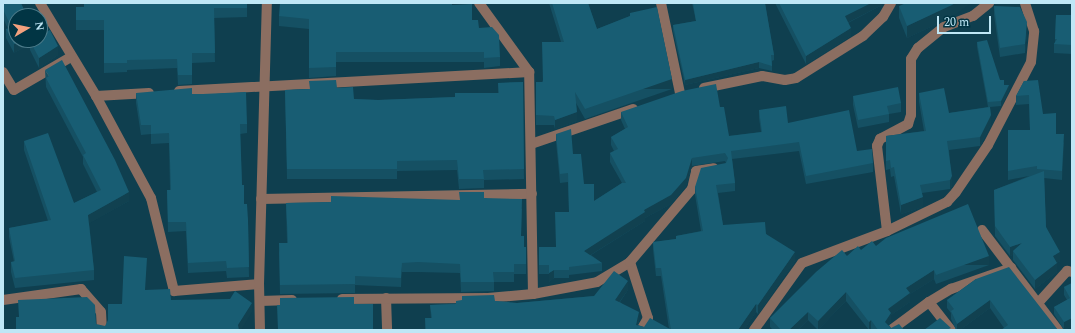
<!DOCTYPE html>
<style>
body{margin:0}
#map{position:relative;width:1075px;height:333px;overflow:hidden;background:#0f3f4f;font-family:Spectral,serif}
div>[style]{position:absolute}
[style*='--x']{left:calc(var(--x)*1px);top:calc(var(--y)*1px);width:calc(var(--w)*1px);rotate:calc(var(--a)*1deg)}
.minor>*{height:10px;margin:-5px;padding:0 5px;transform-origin:5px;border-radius:5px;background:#8b6e61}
.wall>*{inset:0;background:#155063}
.shaded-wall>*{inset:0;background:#114150;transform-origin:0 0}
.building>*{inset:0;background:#185d73}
span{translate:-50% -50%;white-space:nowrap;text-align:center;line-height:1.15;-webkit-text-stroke:4px #013544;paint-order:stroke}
.frame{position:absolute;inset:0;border:4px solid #bfe7f6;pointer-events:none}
.north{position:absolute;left:8px;top:8px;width:40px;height:40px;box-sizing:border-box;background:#013544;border:1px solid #4d7c8b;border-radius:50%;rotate:81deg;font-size:11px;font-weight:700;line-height:16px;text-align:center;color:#bfe7f6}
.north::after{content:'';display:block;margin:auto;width:14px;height:18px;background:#f2a17e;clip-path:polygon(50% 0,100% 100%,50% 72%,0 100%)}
.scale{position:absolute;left:937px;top:16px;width:54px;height:18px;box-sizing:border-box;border:2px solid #bfe7f6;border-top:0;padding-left:5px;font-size:12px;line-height:14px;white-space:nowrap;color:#bfe7f6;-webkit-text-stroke:3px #013544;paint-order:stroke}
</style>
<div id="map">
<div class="minor">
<div style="--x:40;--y:3;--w:109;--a:58.9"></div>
<div style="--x:96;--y:96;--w:116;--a:61.7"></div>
<div style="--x:151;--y:198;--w:96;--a:76.1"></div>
<div style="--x:174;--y:291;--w:85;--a:-4.7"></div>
<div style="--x:661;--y:3;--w:92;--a:78.1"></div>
<div style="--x:3;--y:72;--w:21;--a:59"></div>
<div style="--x:14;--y:90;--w:66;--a:-30.1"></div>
<div style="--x:704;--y:88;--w:59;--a:-11.7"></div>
<div style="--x:762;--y:76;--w:23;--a:10"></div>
<div style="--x:785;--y:80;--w:11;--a:-10"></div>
<div style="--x:796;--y:78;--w:79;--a:-32.1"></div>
<div style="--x:863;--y:36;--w:28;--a:-44"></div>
<div style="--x:883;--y:17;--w:16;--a:-60"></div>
<div style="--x:179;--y:91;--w:351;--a:-3.1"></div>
<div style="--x:96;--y:96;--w:53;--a:-3.2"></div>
<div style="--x:531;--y:144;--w:108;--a:-18.9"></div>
<div style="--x:261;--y:199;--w:271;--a:-1.1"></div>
<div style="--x:982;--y:230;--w:126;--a:52.8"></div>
<div style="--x:887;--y:231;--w:86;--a:-96.7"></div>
<div style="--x:877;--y:146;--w:8;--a:-67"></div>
<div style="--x:880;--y:139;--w:32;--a:-28"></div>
<div style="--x:908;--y:124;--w:9;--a:-72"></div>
<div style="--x:911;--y:115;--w:56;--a:-90"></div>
<div style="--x:911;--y:59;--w:13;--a:-58"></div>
<div style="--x:918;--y:48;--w:33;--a:-39"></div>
<div style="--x:944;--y:27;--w:31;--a:-21"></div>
<div style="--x:973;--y:16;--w:21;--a:-39"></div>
<div style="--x:630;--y:262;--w:59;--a:72.2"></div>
<div style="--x:648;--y:318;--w:14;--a:120"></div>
<div style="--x:533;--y:294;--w:65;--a:-10.6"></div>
<div style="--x:597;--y:282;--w:39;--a:-31"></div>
<div style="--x:630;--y:262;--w:96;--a:-49.7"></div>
<div style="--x:692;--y:189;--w:18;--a:-77"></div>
<div style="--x:696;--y:171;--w:18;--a:-9"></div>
<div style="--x:386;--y:298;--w:32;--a:88"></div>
<div style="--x:342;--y:299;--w:146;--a:-0.4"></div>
<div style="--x:488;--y:298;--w:45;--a:-5.1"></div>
<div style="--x:533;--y:294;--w:222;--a:-91"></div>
<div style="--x:529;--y:72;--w:85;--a:-125.9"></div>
<div style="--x:3;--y:300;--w:79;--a:-8"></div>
<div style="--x:81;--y:289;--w:30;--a:49"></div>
<div style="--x:101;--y:312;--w:18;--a:87"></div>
<div style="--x:260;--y:301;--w:32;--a:-2"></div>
<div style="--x:929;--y:302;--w:36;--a:52"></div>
<div style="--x:1039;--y:302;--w:42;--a:-47.9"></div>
<div style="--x:1067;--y:271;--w:5;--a:11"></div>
<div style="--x:260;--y:330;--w:46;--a:-91.2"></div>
<div style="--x:259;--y:284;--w:281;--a:-88.4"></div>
<div style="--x:754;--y:330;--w:82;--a:-54.4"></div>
<div style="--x:802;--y:263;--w:91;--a:-20.6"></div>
<div style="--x:887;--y:231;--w:67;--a:-25.8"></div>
<div style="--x:947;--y:202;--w:13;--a:-48"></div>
<div style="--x:956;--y:192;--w:57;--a:-55.8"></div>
<div style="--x:988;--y:145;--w:93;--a:-62.6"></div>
<div style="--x:1031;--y:62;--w:31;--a:-84"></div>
<div style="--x:1034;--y:31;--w:29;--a:-108"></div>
<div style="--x:891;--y:330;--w:47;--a:-36.4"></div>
<div style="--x:929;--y:302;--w:26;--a:-31"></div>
<div style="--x:951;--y:289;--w:64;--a:-19.3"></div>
</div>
<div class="wall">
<div style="clip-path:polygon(3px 3px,40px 40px,58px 55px,39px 68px,30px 50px,30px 44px,14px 53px,6px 38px,6px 29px,8px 29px,3px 18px)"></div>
<div style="clip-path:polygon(247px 3px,247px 17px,214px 18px,215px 62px,192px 63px,192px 84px,178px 85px,177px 68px,127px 70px,127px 72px,104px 73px,104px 30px,76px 30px,76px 7px)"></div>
<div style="clip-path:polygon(549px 3px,588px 3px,597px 29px,630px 16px,630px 13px,672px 89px,585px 119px,576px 103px,577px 121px,555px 129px,554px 125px,536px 125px,536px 82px,542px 82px,561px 42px)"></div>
<div style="clip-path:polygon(692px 3px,765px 3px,774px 55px,774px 60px,772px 61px,772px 71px,759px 68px,685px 85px,673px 31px,673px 25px,696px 21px)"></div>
<div style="clip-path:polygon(775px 3px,882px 3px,882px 5px,848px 23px,851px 36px,806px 64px)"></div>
<div style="clip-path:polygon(452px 5px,472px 20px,479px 28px,500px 57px,500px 66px,484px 68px,484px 62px,336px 62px,336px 76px,309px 78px,309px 29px,279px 26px,279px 16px)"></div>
<div style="clip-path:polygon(899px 6px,952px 17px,907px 38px,899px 18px)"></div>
<div style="clip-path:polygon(994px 6px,1027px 32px,1025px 53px,1000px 57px,994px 15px)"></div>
<div style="clip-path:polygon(1056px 15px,1072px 15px,1072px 54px,1054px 53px,1054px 44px,1055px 42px)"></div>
<div style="clip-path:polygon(977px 42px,1000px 80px,1004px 85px,1009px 90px,1001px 106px,990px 107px,991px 124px,980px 146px,949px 150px,952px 186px,950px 189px,922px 193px,923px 207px,901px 214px,894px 176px,891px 177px,890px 169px,886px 170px,886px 136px,924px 131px,919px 102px,919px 93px,949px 113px,988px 107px,977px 47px)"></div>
<div style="clip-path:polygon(45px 70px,129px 201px,89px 223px,94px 270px,94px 280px,15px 288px,11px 272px,11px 262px,14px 262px,9px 237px,9px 228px,48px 221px,24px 150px,24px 141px,74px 203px,97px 192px,83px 164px,83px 157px,46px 87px)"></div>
<div style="clip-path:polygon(1024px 81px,1043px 114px,1056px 134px,1064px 143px,1062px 180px,1044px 178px,1046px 227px,1060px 261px,1057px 263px,1057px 272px,1035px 289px,1013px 260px,1013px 255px,1010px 256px,995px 236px,994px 190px,1029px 176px,1008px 180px,1008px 130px,1030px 130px,1029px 104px,1016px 105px,1016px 96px)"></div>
<div style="clip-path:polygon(523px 82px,524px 179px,484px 180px,484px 188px,459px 189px,457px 170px,397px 171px,397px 179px,287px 179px,285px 90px,337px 88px,354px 99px,378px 100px,455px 97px,498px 93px,498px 83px)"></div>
<div style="clip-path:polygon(136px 93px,192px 94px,247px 124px,247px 133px,240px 134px,242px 185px,244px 204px,248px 220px,249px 277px,227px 278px,226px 271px,188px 273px,186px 231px,168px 232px,167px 190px,170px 190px,169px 143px,151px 144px,151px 134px,141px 135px,136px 103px)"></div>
<div style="clip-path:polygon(853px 96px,901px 103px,901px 112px,889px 114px,889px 122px,858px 128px,853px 105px)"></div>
<div style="clip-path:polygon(720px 107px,729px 136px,761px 132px,759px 118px,759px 110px,788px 123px,857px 151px,873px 163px,873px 172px,806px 184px,799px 151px,732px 159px,735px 183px,735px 191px,718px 193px,723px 225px,766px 234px,795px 261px,758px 314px,756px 312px,744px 330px,425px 330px,425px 318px,431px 318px,430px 305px,495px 301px,517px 303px,594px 296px,628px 290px,620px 302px,639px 321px,638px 325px,644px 327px,669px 329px,661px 276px,656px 276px,653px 250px,653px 242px,676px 239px,676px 236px,701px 231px,695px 195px,695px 187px,726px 163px,725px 161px,692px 166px,686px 186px,671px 204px,645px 218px,645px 221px,591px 255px,602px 263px,602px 271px,569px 275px,569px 278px,554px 278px,549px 282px,549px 274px,539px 274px,539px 247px,556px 247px,569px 212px,568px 182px,560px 183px,556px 142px,556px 134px,573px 154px,584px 184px,594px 201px,622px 183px,610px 162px,610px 153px,614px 151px,611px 145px,611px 137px,625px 129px,621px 120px,621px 112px)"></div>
<div style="clip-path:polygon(484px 198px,522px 209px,521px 236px,524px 247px,526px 247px,526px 274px,514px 274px,514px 282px,494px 282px,494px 291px,461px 292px,460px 273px,418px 272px,402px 272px,401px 287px,355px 285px,355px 293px,280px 294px,279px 252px,287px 243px,286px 203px,460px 200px)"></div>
<div style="clip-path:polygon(876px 246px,989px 265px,936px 284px,934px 279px,910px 294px,910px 302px,891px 315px,891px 322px,889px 325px,891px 328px,904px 330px,872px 330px,871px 329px,869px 330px,846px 301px,818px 330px,808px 320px,798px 330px,773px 330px,770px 327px,770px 318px,847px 256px,861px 250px)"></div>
<div style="clip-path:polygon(976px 279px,1058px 330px,1004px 328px,990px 308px,960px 330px,956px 330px,951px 319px,951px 313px,947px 308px,947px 300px)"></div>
<div style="clip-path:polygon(1072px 283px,1072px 326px,1064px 330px,1054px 314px,1054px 307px,1067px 300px,1064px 295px,1064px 287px)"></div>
</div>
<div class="shaded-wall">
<div style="clip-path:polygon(871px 3px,882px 3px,882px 5px,845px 24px,845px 16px)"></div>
<div style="clip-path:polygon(955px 3px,971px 3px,952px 17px,907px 38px,907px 26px)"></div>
<div style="clip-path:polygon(1027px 22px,1027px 32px,1025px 53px,1025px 44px)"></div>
<div style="clip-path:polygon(851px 28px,851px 36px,806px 64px,806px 56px)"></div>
<div style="clip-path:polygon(22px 40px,38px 40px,30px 41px,30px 44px,14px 53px,14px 44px)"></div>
<div style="clip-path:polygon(58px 46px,58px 55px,39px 68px,39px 58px)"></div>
<div style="clip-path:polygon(759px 62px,759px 68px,685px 85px,685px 80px)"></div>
<div style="left:672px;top:79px;width:10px;height:92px;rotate:90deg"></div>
<div style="clip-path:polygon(1009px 85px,1009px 90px,1001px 106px,1001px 101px)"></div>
<div style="clip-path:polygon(577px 112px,577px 121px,555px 129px,555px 120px)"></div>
<div style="clip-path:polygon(991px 115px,991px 124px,980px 146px,980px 137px)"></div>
<div style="clip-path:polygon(1064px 134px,1064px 143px,1062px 180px,1062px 171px)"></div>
<div style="clip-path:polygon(692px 158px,692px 166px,686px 186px,671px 204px,645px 218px,645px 221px,584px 259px,584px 251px,644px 210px)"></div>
<div style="clip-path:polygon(952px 176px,952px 186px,950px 189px,950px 180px)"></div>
<div style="clip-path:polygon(129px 192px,129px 201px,88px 224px,88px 215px)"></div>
<div style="clip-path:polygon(923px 197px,923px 207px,901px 214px,901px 205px)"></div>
<div style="clip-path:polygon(1022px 243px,1013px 251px,1013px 255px,1010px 256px,1010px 247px)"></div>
<div style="clip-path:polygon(795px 252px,795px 261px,758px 314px,758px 305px)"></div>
<div style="clip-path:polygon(1060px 252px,1060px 261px,1057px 263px,1057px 272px,1035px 289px,1035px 280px,1053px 256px)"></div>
<div style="left:989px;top:256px;width:9px;height:56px;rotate:90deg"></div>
<div style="clip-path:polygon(402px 263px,402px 272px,401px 287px,401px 278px)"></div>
<div style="clip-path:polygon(554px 270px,554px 278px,549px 282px,549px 273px)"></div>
<div style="clip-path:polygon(934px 270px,934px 279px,910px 294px,910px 302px,891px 315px,891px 322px,885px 330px,885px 322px,888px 309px,906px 288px)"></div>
<div style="clip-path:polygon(628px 281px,628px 290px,615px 308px,615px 300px)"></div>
<div style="clip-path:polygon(846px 292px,846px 301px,818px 330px,818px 321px)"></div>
<div style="clip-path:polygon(990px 300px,990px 308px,960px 330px,957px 330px,957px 324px)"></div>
<div style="clip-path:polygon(252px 303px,252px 312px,241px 330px,238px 330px,238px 325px)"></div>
<div style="clip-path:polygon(756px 304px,756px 312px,744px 330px,738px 330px)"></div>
<div style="clip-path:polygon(639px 312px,639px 321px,636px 330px,636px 325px)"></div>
<div style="clip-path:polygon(808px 312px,808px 320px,798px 330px,789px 330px)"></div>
<div style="clip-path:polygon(1072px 318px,1072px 326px,1064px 330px,1064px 322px)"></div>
<div style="clip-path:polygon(871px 320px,871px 329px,869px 330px,869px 322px)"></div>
</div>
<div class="building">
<div style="clip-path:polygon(3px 3px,21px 3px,27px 16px,16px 16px,16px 40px,22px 40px,14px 44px,6px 29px,11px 27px,3px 9px)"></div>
<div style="clip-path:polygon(84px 3px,247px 3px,247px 8px,214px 8px,215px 53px,192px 53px,192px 75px,178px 75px,177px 59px,127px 60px,127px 63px,104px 63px,104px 20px,76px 20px,76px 7px,84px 7px)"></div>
<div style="clip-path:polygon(280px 3px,452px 3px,452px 5px,472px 4px,472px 20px,478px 20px,479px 28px,492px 27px,499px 35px,500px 57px,484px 58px,484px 52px,336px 52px,336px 67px,309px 68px,309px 19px,279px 16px)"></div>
<div style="clip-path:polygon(552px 3px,588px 3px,597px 29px,630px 16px,630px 13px,657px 7px,672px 79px,585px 109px,575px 92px,577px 112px,555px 120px,554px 116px,536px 115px,536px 82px,543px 82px,542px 42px,564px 42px)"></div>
<div style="clip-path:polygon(693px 3px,765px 3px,774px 55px,771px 55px,772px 66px,759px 62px,685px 80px,673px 25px,696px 21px)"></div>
<div style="clip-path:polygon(779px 3px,871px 3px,845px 16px,851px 28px,806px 56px)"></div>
<div style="clip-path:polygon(906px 3px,955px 3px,952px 5px,907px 26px,899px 6px)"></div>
<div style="clip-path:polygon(994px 6px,1020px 7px,1027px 22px,1025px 44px,1000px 48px)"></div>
<div style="clip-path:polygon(1056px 15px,1072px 15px,1072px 45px,1054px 44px,1057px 39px,1055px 39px)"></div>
<div style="clip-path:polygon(50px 30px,58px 46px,39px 58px,30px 41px,40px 40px,40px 35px)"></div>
<div style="clip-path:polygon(987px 40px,1000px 80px,1004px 80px,1004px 85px,1009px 85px,1001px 101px,988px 102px,977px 42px)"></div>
<div style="clip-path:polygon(62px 60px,115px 160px,129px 192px,88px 215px,94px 270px,15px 278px,11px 262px,15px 261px,9px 228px,51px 220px,24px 141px,48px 133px,74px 203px,101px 190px,83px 155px,86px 153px,46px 78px,49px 76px,45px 70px)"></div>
<div style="clip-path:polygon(336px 80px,337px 88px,353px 87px,354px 99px,378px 100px,455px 97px,455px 93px,499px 93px,498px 83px,523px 82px,524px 169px,483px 170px,484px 179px,459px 179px,457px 160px,397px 161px,397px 169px,287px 169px,285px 90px,310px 89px,309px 81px)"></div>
<div style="clip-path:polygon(1038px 80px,1043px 114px,1056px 113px,1056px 134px,1064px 134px,1062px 171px,1037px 169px,1037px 166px,1008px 171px,1008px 130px,1030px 130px,1029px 95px,1016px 96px,1024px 81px)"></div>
<div style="clip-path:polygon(716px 84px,720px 107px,724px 107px,729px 136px,762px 132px,759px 110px,786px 106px,788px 123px,849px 110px,857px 151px,872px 149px,873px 163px,806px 176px,799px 142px,731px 151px,735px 183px,716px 185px,723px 225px,765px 222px,766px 234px,795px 252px,758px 305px,756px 304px,738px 330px,671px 330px,661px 268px,656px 268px,653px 242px,676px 239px,676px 236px,703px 231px,695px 187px,701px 168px,726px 163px,728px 158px,725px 153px,692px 158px,686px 178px,671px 195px,644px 210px,645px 212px,584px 251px,602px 263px,569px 267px,569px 270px,554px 270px,549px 273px,549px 265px,539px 265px,539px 247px,556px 247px,555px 212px,569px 212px,568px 173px,560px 174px,556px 134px,571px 129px,573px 154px,581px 154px,584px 184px,594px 184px,594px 201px,622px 183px,626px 183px,610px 153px,618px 149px,611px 137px,628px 127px,621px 112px,682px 91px)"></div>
<div style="clip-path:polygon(898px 87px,901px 103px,887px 106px,889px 114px,858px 120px,853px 96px)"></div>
<div style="clip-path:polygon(192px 88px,192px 94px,203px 94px,246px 92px,247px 124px,240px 124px,242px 185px,244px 185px,244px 204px,247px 204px,248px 220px,249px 267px,227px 268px,226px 261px,188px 263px,186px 222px,168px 222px,167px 190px,171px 190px,169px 133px,151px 134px,151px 125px,141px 125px,136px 93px)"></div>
<div style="clip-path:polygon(944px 88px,949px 113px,990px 107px,991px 115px,980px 137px,947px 141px,952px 176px,950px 180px,920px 185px,923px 197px,901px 205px,894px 167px,891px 168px,890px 160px,886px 161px,886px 136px,926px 131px,919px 93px)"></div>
<div style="clip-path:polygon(1044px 171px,1046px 227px,1060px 252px,1053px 256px,1057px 263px,1035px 280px,1013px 251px,1022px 243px,1010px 247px,995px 226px,994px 190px)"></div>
<div style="clip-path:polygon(459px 192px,484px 192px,484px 198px,522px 199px,521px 236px,524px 236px,524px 247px,526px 247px,526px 264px,514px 264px,514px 272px,493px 272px,494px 282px,461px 282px,460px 264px,418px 262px,402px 263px,401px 278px,355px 276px,355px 284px,280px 285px,279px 243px,288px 243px,286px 203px,331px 202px,331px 196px,460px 200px)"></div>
<div style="clip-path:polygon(968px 204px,989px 256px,936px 275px,934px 270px,906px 288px,910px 293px,888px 309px,891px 313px,885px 322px,891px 328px,899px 324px,904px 330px,878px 330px,871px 320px,869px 322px,846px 292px,818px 321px,808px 312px,789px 330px,781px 330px,770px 318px,816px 272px,842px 250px,847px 256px,858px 246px,861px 250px,872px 241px,876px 246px,886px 238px)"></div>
<div style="clip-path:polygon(124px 256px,147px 258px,145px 290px,170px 289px,171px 300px,230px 299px,235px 291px,252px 303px,238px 325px,239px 330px,16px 330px,16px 317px,19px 317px,18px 300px,87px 297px,95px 305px,96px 324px,105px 326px,108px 320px,108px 304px,122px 304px)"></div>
<div style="clip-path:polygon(1009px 267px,1058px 330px,1001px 330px,1008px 325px,990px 300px,957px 324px,951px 311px,954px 309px,947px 300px,976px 279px)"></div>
<div style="clip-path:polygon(614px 271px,628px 281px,615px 300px,639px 312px,636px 325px,644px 327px,650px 318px,670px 329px,669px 330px,426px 330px,425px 318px,432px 318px,430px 305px,456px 304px,456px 301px,462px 300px,462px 296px,494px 295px,495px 301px,517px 303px,594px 296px)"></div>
<div style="clip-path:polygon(1072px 283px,1072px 318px,1064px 322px,1054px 307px,1070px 298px,1064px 287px)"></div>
<div style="clip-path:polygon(354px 297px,354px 304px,373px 304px,373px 330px,278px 330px,277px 305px,280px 305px,280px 298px)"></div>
<div style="clip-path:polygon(940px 318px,951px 328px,949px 329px,949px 330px,924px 330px)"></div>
</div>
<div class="frame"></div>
<div class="north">N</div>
<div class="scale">20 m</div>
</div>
